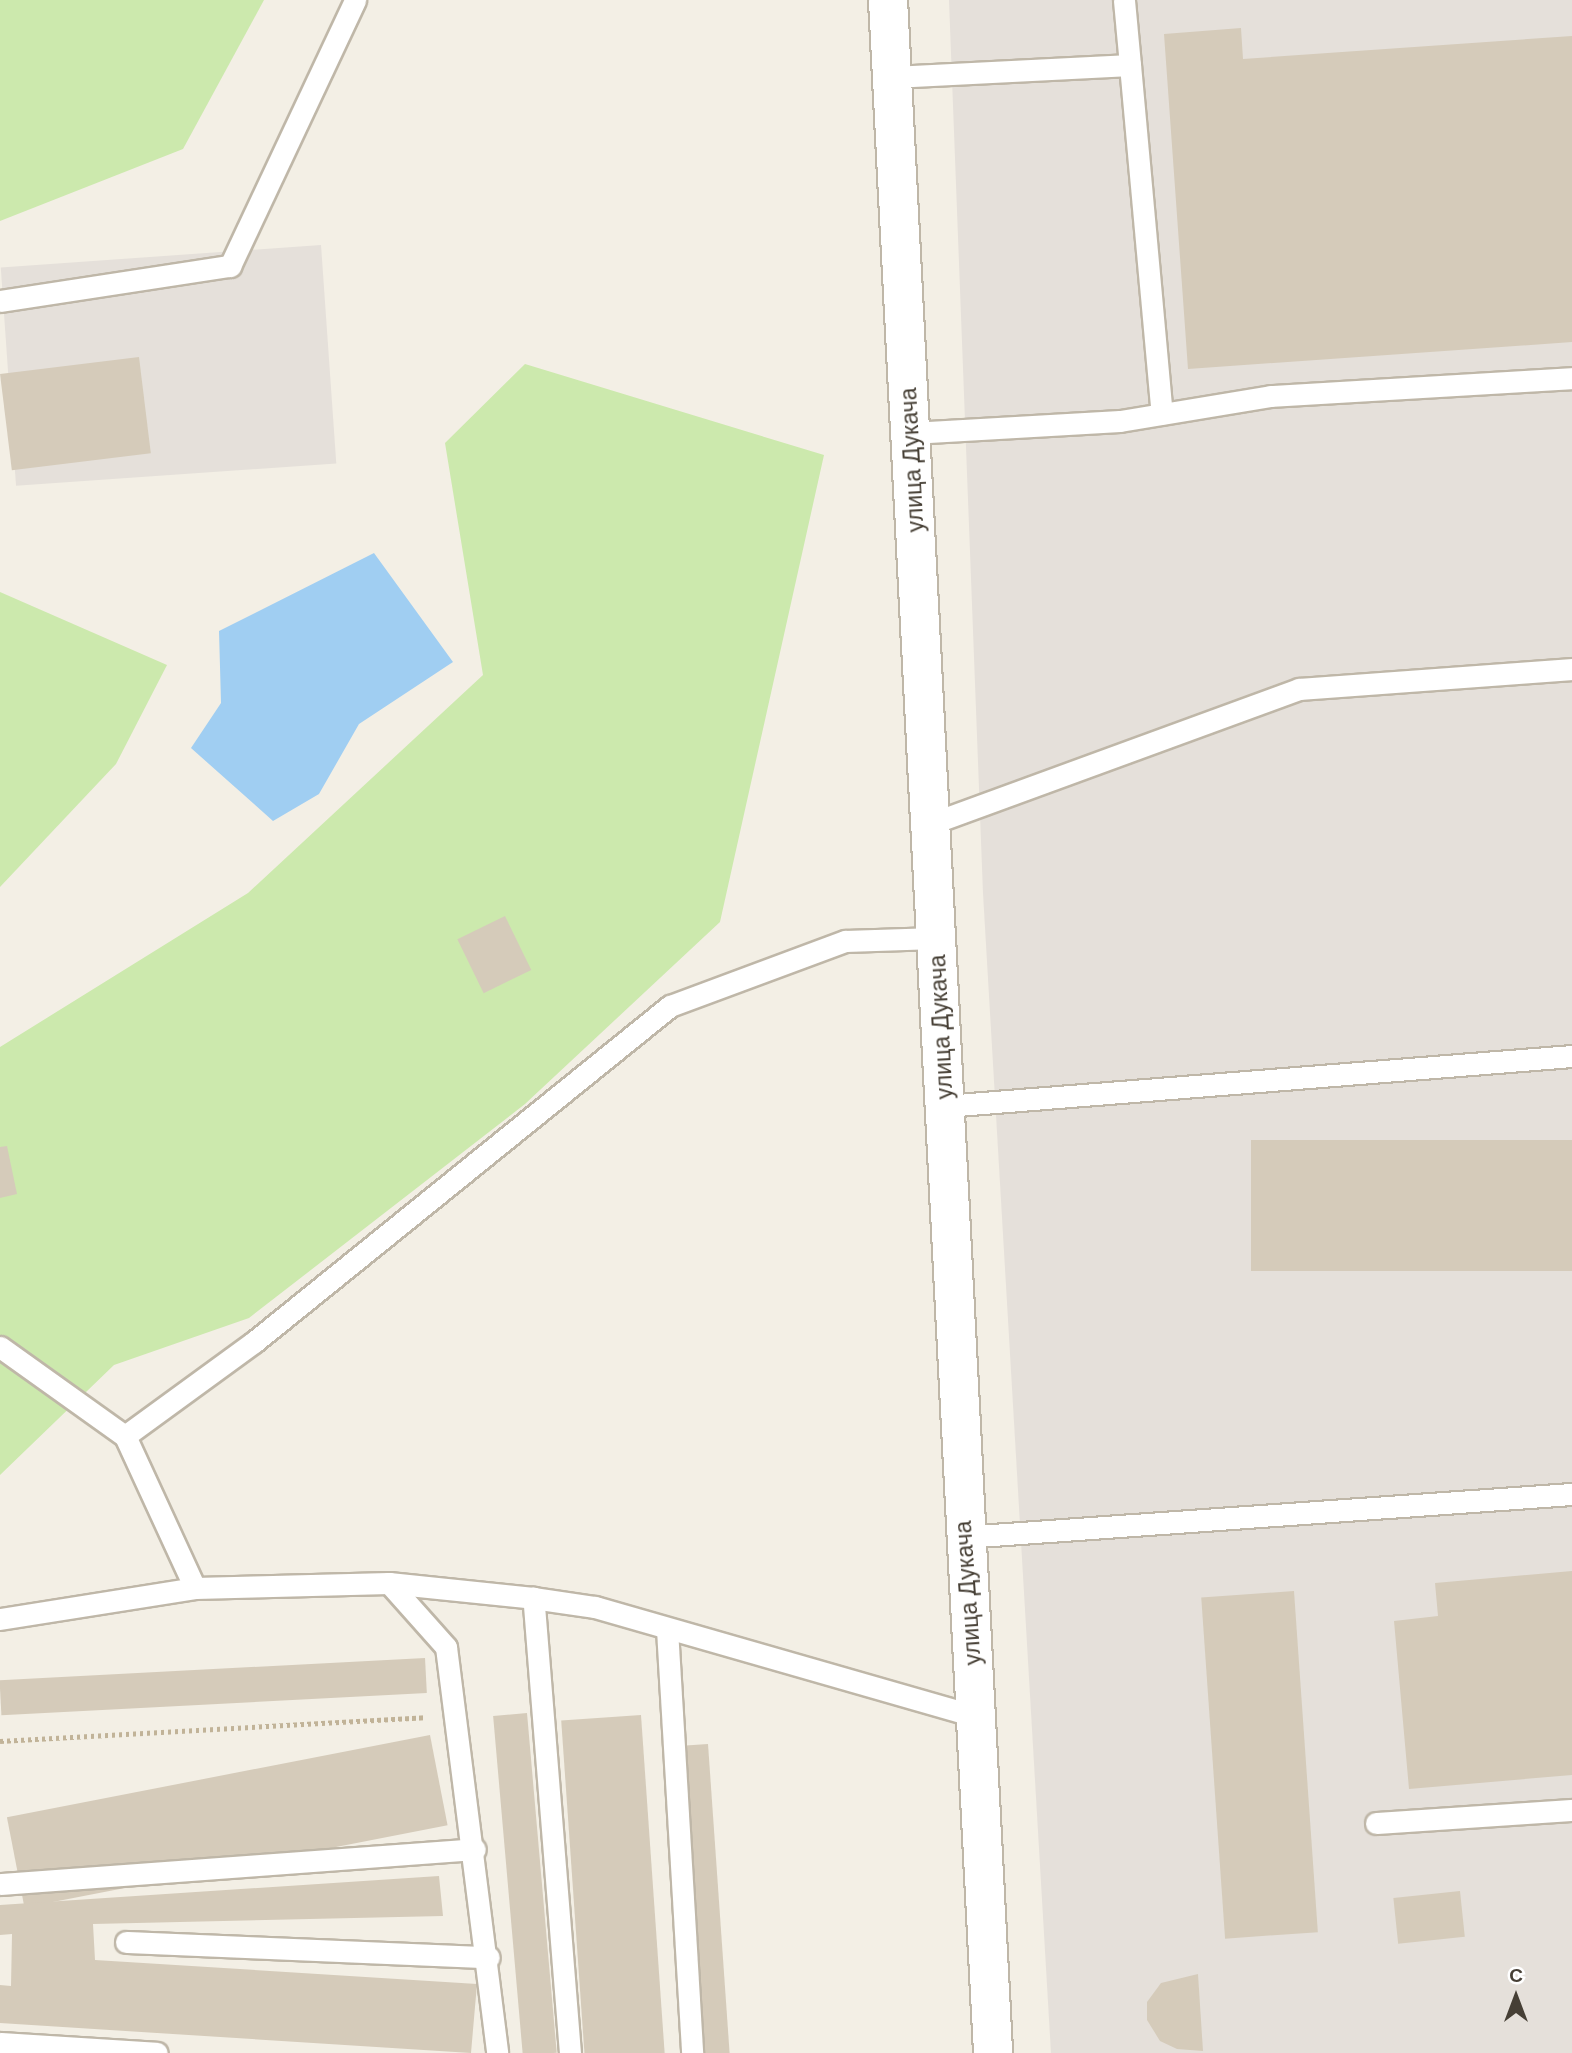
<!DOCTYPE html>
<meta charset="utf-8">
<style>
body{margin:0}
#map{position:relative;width:1572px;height:2053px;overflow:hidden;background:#f3efe5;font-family:Helvetica,sans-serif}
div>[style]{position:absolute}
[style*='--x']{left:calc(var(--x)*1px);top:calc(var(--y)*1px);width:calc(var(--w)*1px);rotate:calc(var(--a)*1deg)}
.industrial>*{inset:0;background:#e5e0da;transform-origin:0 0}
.green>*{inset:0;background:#cce9ad}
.water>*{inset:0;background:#a0cef2}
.building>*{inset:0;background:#d5cbba;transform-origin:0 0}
.path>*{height:4.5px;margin-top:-2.25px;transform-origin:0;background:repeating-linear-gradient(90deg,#c1b398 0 3.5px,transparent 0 7px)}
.roads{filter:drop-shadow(2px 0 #bfb7a8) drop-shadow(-2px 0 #bfb7a8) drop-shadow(0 2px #bfb7a8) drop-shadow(0 -2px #bfb7a8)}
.service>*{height:21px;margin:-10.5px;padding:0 10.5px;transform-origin:10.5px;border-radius:10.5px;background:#fff}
.minor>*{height:38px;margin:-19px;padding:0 19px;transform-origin:19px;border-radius:19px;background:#fff}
span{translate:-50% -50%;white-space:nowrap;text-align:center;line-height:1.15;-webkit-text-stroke:5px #fff;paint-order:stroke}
.street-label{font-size:23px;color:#463f35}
.north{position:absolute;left:1481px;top:1962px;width:70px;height:70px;-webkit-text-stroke:5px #fff;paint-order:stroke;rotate:0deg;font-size:19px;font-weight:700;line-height:28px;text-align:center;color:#463f35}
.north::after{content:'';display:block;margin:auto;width:24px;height:32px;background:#463f35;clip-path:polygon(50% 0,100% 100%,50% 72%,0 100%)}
</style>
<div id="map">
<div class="industrial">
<div style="clip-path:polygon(949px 0,1572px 0,1572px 2053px,1051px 2053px,983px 893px)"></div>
<div style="left:321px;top:245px;width:219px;height:321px;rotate:86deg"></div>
</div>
<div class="green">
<div style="clip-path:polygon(0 0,264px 0,183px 149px,0 221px)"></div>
<div style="clip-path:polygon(525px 364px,824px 455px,720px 922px,525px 1104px,249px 1318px,114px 1365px,0 1475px,0 1047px,248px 893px,483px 675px,445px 443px)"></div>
<div style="clip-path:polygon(0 592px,167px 665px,116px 764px,0 887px)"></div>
</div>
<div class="water">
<div style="clip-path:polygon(374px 553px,453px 662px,359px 724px,319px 794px,273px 821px,191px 748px,221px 703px,219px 631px)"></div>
</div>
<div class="building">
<div style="clip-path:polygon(1241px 28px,1243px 59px,1572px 36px,1572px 342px,1188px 369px,1164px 34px)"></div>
<div style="left:139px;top:357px;width:97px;height:140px;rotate:83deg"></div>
<div style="left:505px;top:916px;width:60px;height:53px;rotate:64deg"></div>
<div style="left:1572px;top:1140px;width:131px;height:321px;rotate:90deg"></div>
<div style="clip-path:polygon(7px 1146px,17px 1194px,0 1198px,0 1147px)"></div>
<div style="clip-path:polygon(1572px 1571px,1572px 1775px,1409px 1789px,1394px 1621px,1438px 1616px,1435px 1583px)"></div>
<div style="left:1294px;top:1591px;width:342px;height:93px;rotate:86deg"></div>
<div style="left:425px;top:1658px;width:35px;height:426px;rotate:87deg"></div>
<div style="left:527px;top:1713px;width:341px;height:34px;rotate:85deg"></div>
<div style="left:641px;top:1715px;width:339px;height:80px;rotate:86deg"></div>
<div style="left:430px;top:1735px;width:92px;height:431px;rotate:79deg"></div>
<div style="left:708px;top:1744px;width:310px;height:37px;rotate:86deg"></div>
<div style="clip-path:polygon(439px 1876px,443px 1916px,93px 1924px,95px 1960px,477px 1984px,471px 2053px,0 2023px,0 1985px,11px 1986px,12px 1934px,0 1935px,0 1905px)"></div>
<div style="left:1460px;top:1891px;width:46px;height:67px;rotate:84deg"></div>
<div style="clip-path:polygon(1198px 1974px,1203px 2051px,1177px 2049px,1160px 2041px,1147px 2020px,1147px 2002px,1161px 1983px)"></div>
</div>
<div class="path">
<div style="--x:0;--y:1741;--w:426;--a:-3.2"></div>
</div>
<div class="roads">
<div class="service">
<div style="--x:1130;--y:65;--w:350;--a:84.8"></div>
<div style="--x:893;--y:77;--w:237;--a:-2.9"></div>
<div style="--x:1130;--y:65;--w:65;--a:-95.3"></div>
<div style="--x:0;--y:301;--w:233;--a:-8.7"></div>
<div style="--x:230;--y:266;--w:294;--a:-64.8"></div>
<div style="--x:911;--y:433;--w:209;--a:-3.3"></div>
<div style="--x:1120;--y:421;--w:153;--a:-9.4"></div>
<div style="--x:1271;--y:396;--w:302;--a:-3.4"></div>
<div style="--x:930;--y:824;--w:393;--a:-20.1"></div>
<div style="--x:1299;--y:689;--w:274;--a:-4.2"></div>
<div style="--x:945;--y:1106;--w:629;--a:-4.56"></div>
<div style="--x:0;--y:1347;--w:153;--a:35.5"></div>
<div style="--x:125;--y:1436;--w:167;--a:65.3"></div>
<div style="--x:195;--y:1588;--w:194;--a:-1.5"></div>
<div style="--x:389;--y:1583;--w:86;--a:48.3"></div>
<div style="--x:446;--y:1647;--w:409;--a:82.8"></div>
<div style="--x:125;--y:1436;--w:160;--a:-36.1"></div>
<div style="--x:254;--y:1342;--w:535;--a:-38.93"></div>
<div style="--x:670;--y:1006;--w:187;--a:-20.4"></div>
<div style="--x:845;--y:941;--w:91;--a:-1.9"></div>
<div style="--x:964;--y:1537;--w:610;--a:-4.05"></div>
<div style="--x:389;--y:1583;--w:145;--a:5.9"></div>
<div style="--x:0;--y:1619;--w:197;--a:-9"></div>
<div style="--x:667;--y:1629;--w:425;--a:86.6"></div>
<div style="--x:1376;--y:1823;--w:196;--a:-3.8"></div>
<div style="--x:0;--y:1884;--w:476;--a:-4.2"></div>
<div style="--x:126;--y:1942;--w:363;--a:2.4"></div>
<div style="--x:0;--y:2043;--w:157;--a:3.6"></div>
<div style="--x:570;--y:2053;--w:457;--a:-94.6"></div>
<div style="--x:533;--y:1598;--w:63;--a:8.3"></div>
<div style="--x:595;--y:1607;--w:396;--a:16"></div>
</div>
<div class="minor">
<div style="--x:888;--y:0;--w:2056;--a:87.07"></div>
</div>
</div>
<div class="street-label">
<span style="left:912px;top:460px;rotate:-93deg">улица Дукача</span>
<span style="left:941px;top:1027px;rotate:-93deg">улица Дукача</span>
<span style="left:968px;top:1593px;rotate:-94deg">улица Дукача</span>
</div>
<div class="north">С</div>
</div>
